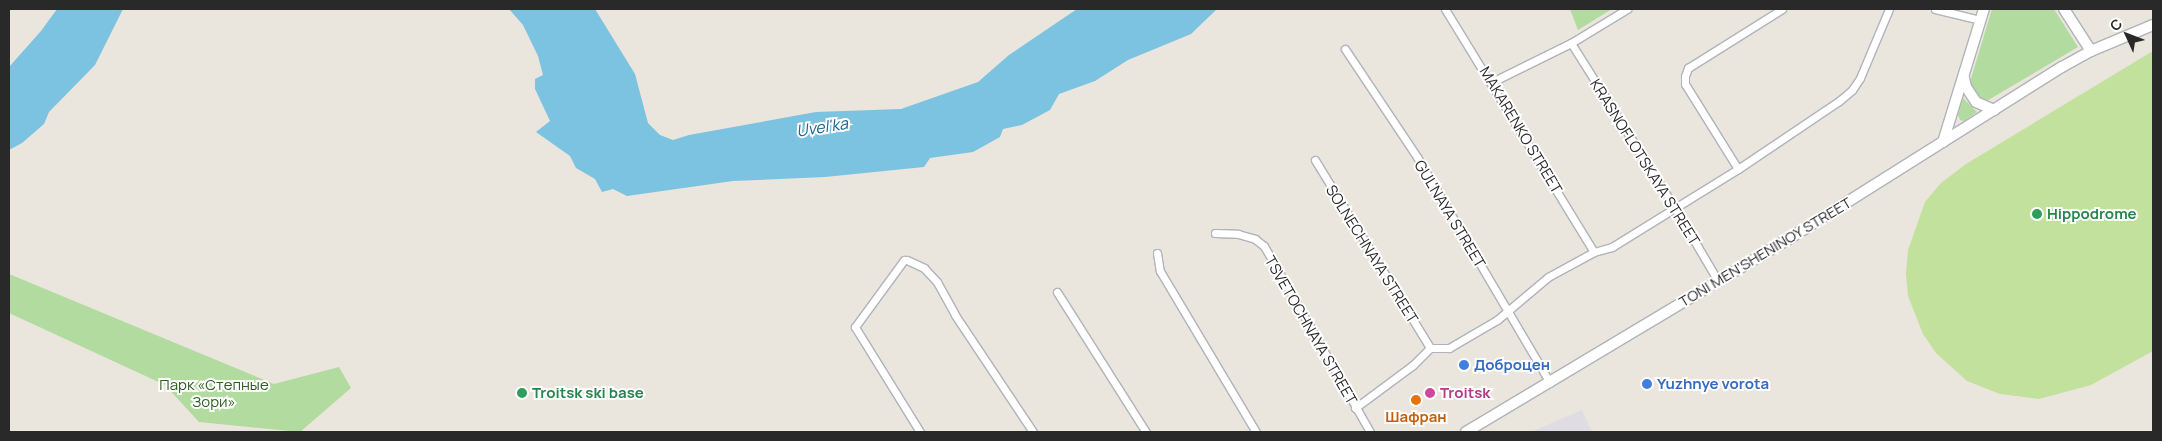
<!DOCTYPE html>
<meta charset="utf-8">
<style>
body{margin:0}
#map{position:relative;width:2162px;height:441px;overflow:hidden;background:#eae5dd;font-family:Manrope,sans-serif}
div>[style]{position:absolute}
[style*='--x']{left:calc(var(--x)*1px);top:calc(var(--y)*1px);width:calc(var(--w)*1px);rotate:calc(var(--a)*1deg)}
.industrial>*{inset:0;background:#dfdde3}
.green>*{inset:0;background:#b2db9f}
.pitch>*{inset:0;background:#c2e19c}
.water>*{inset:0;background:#7bc3e1}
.roads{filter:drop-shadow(1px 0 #b0b3bb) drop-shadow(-1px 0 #b0b3bb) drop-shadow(0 1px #b0b3bb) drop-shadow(0 -1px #b0b3bb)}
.street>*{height:7px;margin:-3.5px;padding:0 3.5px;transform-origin:3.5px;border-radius:3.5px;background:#fff}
.secondary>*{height:10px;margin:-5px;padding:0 5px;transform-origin:5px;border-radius:5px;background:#fff}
.dots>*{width:14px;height:14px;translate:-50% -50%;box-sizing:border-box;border:2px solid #fff;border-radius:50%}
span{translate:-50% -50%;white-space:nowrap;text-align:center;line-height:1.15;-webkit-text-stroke:4px #fff;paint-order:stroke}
.street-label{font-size:15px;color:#292929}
.leisure-label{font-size:15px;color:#27864d;font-weight:700}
.left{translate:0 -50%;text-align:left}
.shop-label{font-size:15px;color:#366cbe;font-weight:700}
.park-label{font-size:15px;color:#2d5e22}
.hotel-label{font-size:15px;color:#b23c85;font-weight:700}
.food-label{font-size:15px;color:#c56008;font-weight:700}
.water-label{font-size:16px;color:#1c628b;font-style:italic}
.frame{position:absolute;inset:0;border:10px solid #292929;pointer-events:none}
.north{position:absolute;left:2102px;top:10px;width:50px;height:50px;-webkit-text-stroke:4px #fff;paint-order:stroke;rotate:313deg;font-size:14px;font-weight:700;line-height:20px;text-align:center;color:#292929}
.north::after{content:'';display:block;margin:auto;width:18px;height:22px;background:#292929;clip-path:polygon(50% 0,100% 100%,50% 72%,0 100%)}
</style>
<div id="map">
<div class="industrial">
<div style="clip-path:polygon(1582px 410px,1592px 432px,1531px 432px)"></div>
</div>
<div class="green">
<div style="clip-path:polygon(1570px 9px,1612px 9px,1578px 30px)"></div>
<div style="clip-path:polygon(1992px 9px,2054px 9px,2078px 47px,1985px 102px,1976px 93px,1970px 82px)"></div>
<div style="clip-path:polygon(1963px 98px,1977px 112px,1964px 121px,1960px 120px,1958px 115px)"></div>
<div style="clip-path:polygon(9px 274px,274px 384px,339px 367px,351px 388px,300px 432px,199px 422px,165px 385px,9px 313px)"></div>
</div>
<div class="pitch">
<div style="clip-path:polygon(2153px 51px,2153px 351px,2091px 385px,2039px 399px,2000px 394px,1967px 381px,1936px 353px,1923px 334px,1908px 296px,1906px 274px,1908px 250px,1925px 202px,1941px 183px,1966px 164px)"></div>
</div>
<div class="water">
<div style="clip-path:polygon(57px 9px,123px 9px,95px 65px,49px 112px,44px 124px,22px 143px,9px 150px,9px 67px,41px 31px)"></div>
<div style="clip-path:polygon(509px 9px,595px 9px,635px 74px,648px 123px,660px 135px,673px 140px,689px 135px,816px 112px,901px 109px,978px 82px,1009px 55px,1077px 9px,1217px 9px,1191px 34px,1128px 60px,1095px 81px,1059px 94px,1050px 110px,1022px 125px,1003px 129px,1000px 137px,973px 152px,930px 158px,924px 167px,825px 177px,733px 181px,627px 196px,613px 189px,602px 192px,595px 179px,576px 168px,570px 156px,536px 132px,550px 121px,535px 89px,535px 79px,543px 75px,538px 56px,523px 25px)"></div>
</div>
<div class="roads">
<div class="street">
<div style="--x:1445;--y:9;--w:285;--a:58.5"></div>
<div style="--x:1935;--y:9;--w:46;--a:13.7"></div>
<div style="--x:1571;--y:43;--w:195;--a:57.8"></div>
<div style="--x:1675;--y:208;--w:85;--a:59.5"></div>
<div style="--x:1345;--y:49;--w:130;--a:56.3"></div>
<div style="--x:1417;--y:157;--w:262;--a:59.5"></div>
<div style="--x:1492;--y:82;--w:88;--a:-26.3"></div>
<div style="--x:1571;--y:43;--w:66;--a:-31.3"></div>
<div style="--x:1315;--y:160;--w:220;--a:58.5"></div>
<div style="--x:1738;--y:169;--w:100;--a:-121.9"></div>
<div style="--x:1685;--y:84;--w:8;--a:-90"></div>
<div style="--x:1685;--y:76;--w:9;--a:-69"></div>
<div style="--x:1688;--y:68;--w:111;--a:-32.1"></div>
<div style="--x:1215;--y:233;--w:23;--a:2"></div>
<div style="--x:1238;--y:234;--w:18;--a:16"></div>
<div style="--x:1255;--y:239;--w:11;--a:38"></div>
<div style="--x:1264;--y:246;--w:214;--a:60.3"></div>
<div style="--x:1157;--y:253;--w:18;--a:81"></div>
<div style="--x:1160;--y:271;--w:187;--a:59.2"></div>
<div style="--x:904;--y:260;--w:83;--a:126.2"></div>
<div style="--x:855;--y:327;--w:123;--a:58.2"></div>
<div style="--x:907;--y:260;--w:19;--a:25"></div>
<div style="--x:924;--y:268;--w:19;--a:47"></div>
<div style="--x:937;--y:282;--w:38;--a:61"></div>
<div style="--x:955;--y:315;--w:141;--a:56.3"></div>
<div style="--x:1057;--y:292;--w:166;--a:57.6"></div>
<div style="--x:1355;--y:408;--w:72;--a:-36.6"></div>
<div style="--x:1413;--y:365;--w:24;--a:-45"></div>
<div style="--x:1430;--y:348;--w:19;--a:0"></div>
<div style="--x:1449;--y:348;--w:56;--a:-30.3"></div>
<div style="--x:1497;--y:320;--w:67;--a:-40.1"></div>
<div style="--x:1548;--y:277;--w:52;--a:-28.5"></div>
<div style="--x:1594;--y:252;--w:19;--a:-16"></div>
<div style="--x:1612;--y:247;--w:148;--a:-31.8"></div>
<div style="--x:1738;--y:169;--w:122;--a:-34"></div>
<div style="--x:1839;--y:101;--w:17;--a:-40"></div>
<div style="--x:1852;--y:90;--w:14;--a:-56"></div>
<div style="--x:1860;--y:78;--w:75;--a:-67.2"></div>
</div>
<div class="secondary">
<div style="--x:2064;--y:9;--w:50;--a:57.3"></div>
<div style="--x:1964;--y:78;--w:9;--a:77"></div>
<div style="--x:1966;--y:87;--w:18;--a:56"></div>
<div style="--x:1976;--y:102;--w:20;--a:24"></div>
<div style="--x:1943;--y:142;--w:139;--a:-72.9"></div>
<div style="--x:1466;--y:432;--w:374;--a:-30.9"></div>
<div style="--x:1787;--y:240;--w:325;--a:-32.2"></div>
<div style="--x:2062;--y:67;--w:33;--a:-29"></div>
<div style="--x:2091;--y:51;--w:67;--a:-22.8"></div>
</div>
</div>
<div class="dots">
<div style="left:2037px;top:214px;background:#2e9e5b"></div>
<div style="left:1464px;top:365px;background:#3f7fe0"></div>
<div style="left:1647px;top:384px;background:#3f7fe0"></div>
<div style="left:522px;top:393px;background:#2e9e5b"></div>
<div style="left:1430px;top:393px;background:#d1479c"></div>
<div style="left:1416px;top:400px;background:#e8710a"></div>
</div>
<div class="street-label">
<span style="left:1521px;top:130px;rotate:59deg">MAKARENKO STREET</span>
<span style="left:1645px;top:162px;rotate:58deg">KRASNOFLOTSKAYA STREET</span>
<span style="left:1450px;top:214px;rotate:59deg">GUL'NAYA STREET</span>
<span style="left:1765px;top:252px;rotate:-31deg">TONI MEN'SHENINOY STREET</span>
<span style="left:1372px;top:254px;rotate:58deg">SOLNECHNAYA STREET</span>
<span style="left:1311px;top:330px;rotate:60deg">TSVETOCHNAYA STREET</span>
</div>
<div class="leisure-label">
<span class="left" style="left:2047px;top:214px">Hippodrome</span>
<span class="left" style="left:532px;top:393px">Troitsk ski base</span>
</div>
<div class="shop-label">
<span class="left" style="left:1474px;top:365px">Доброцен</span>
<span class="left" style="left:1657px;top:384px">Yuzhnye vorota</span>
</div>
<div class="park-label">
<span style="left:214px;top:393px">Парк «Степные<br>Зори»</span>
</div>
<div class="hotel-label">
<span class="left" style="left:1440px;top:393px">Troitsk</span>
</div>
<div class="food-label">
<span style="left:1416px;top:417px">Шафран</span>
</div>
<div class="water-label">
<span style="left:822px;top:127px;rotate:-9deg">Uvel'ka</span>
</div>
<div class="frame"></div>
<div class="north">С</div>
</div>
